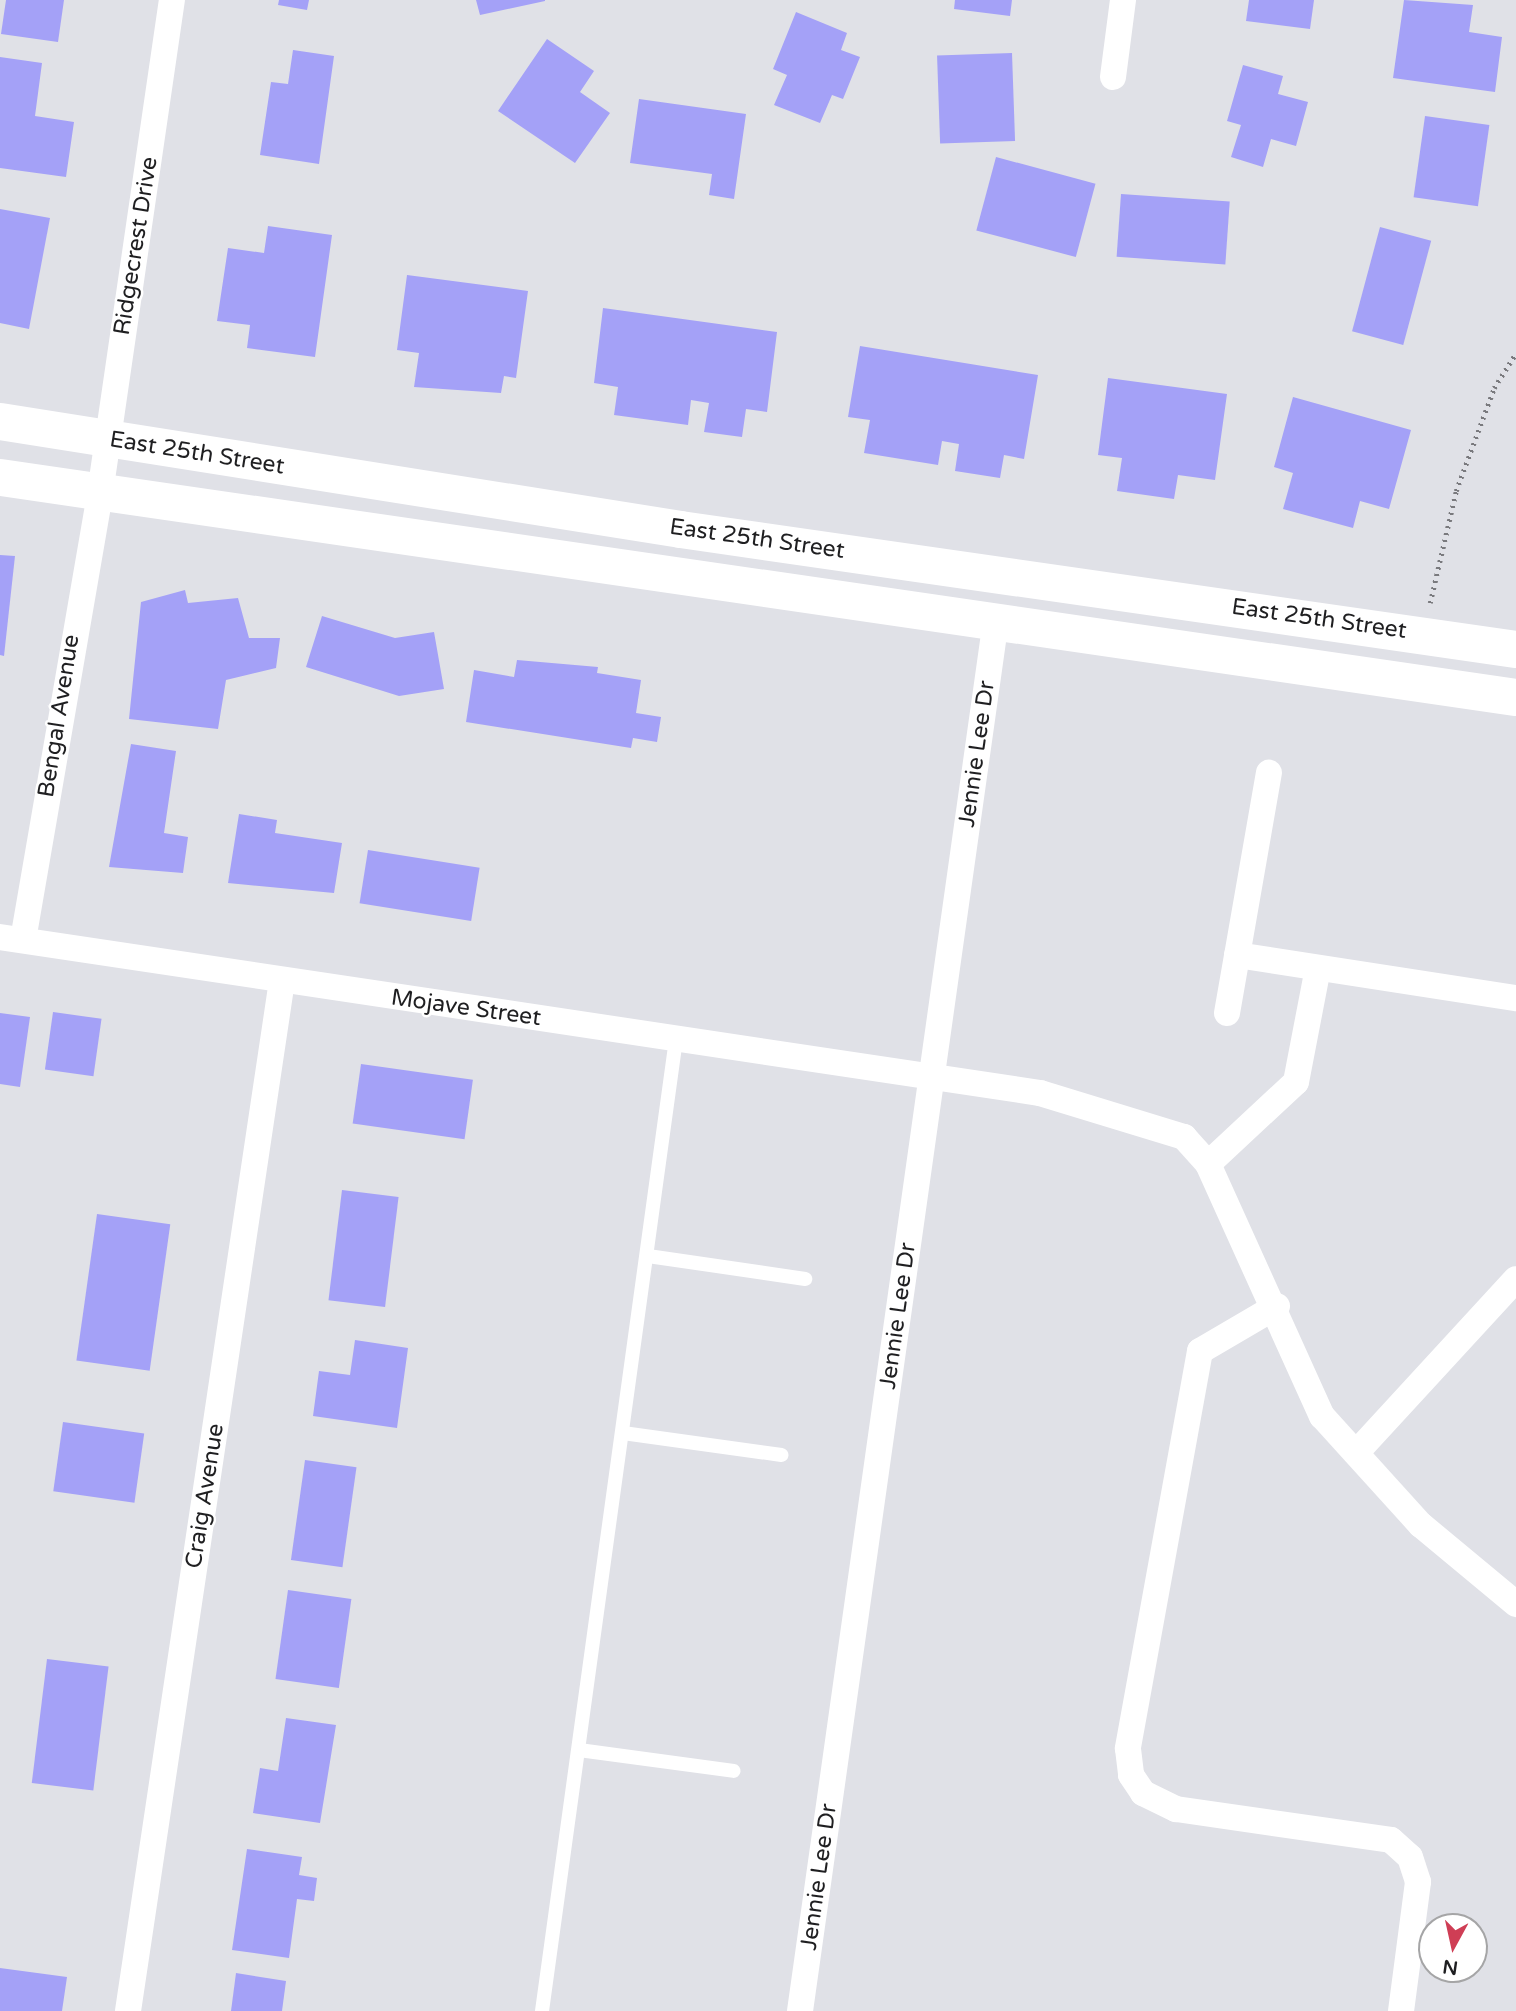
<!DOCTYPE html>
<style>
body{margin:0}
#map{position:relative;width:1516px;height:2011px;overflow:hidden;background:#e0e1e7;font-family:"Varela Round",sans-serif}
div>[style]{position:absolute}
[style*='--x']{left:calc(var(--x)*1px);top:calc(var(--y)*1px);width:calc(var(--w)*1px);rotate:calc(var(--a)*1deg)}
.building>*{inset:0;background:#a4a1f7;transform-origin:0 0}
.path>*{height:4.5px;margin-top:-2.25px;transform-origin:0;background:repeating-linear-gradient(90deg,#79797d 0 2px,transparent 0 7px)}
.lane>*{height:14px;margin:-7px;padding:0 7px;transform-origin:7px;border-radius:7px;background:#fff}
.street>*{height:26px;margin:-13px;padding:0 13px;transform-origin:13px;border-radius:13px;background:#fff}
.secondary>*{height:37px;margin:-18.5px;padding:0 18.5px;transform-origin:18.5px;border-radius:18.5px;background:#fff}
span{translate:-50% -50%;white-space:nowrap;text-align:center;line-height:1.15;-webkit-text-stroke:5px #fff;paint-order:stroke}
.street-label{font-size:23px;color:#1f1f21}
.north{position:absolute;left:1418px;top:1913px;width:70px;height:70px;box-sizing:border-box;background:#fff;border:2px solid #a5a5a6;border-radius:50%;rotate:188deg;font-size:19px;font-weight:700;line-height:28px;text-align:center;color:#1f1f21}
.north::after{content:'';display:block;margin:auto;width:24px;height:32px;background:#cf3e55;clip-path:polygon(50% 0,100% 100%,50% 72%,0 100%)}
</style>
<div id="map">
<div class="building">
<div style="clip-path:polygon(6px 0,64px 0,58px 42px,1px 34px)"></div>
<div style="clip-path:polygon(279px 0,309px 0,307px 10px,278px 5px)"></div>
<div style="clip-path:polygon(476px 0,545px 0,545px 1px,480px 15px)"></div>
<div style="clip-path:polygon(955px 0,1012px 0,1010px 16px,954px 9px)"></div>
<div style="clip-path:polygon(1249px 0,1314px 0,1310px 29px,1246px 21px)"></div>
<div style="clip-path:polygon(1404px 0,1473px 5px,1469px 32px,1502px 37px,1495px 92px,1393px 78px)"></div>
<div style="clip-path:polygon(796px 12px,847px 33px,841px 50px,860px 57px,843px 99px,832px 95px,820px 123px,774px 105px,787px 75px,773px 69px)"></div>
<div style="clip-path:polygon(547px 39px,594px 71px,580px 92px,610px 113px,575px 163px,498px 111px)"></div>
<div style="clip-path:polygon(293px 50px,334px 56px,319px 164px,260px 155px,271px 82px,288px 84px)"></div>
<div style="left:1012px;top:53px;width:88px;height:75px;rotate:88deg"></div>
<div style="clip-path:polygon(0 57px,42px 63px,35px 116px,74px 122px,66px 177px,0 168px)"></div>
<div style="clip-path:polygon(1243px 65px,1283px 76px,1278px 94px,1308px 102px,1296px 146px,1271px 139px,1263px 167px,1231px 157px,1241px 125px,1227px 121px)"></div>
<div style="clip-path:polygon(639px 99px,746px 114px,734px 199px,709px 195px,712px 174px,630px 163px)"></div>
<div style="left:1425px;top:116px;width:65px;height:82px;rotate:8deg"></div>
<div style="left:996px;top:157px;width:103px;height:76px;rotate:15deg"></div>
<div style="left:1121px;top:194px;width:109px;height:63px;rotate:4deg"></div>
<div style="clip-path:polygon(0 209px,50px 218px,29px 329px,0 323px)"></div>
<div style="clip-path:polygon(268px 226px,332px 235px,315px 357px,247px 348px,250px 325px,217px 321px,228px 248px,264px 253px)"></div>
<div style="left:1380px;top:227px;width:53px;height:108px;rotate:15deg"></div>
<div style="clip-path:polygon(407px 275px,528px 291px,516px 378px,504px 376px,501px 393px,414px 387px,419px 353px,397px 350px)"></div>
<div style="clip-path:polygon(603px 308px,777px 332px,767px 412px,746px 409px,742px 437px,704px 432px,709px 403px,691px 400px,688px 425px,614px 415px,618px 387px,594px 383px)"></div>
<div style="clip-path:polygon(860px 346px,1038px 375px,1024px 459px,1004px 455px,1000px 478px,955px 471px,959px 444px,942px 441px,938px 465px,864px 453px,870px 420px,848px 417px)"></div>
<div style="clip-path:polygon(1108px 378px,1227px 394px,1215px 480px,1178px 475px,1174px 499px,1117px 491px,1122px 458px,1098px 455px)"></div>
<div style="clip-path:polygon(1293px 397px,1411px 430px,1389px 509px,1360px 501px,1353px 528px,1283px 509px,1293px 473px,1274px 467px)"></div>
<div style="clip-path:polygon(0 555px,15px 556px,4px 656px,0 655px)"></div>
<div style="clip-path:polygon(185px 590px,188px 603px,238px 598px,249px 638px,280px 638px,276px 668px,226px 680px,218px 729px,129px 719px,141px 602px)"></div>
<div style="clip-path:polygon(322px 616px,395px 638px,434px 632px,444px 689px,399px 696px,306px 667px)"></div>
<div style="clip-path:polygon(517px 660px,598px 667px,597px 673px,641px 680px,636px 713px,661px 717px,657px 742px,633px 738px,631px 748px,466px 722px,474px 670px,514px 677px)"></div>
<div style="clip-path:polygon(131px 744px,176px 751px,164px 833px,188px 837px,183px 873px,109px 867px)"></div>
<div style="clip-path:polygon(239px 814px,277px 820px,275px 833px,342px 843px,334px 893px,228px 883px)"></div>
<div style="left:368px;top:850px;width:113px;height:54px;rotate:9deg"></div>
<div style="left:53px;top:1012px;width:49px;height:58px;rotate:8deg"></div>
<div style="clip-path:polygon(0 1013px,30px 1017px,20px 1087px,0 1084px)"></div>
<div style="left:361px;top:1064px;width:113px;height:60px;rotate:8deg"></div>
<div style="left:342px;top:1190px;width:57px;height:111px;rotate:7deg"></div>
<div style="left:97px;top:1214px;width:74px;height:148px;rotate:8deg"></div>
<div style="clip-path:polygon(355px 1340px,408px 1348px,397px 1428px,313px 1416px,319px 1371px,350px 1375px)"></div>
<div style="left:63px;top:1422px;width:82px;height:70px;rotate:8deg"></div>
<div style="left:305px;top:1460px;width:52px;height:101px;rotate:8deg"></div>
<div style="left:288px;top:1590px;width:64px;height:90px;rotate:8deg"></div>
<div style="left:47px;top:1659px;width:62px;height:125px;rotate:7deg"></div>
<div style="clip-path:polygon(286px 1718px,336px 1725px,320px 1823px,253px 1813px,260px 1768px,278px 1771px)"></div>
<div style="clip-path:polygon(247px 1849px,302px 1857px,299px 1875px,317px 1878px,314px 1901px,297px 1899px,289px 1958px,232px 1950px)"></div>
<div style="clip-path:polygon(0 1968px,67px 1977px,62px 2011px,0 2011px)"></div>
<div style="clip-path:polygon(236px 1973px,286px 1981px,282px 2011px,231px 2011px)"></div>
</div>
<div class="path">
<div style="--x:1430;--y:603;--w:115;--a:-76.9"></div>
<div style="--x:1456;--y:491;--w:110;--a:-69.7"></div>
<div style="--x:1494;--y:388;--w:41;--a:-57.8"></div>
</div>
<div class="lane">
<div style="--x:648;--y:1256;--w:159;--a:8.3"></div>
<div style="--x:623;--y:1433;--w:160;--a:7.9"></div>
<div style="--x:579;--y:1750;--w:156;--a:7.7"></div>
<div style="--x:542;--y:2011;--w:981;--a:-82.15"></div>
</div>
<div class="street">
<div style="--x:1113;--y:77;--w:78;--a:-82.6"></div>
<div style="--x:0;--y:937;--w:1052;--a:8.53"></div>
<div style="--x:1040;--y:1093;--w:151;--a:17"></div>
<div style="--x:1184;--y:1137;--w:36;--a:48"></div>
<div style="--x:1208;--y:1164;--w:277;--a:65.7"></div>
<div style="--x:1322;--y:1416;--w:147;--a:47.8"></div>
<div style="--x:1421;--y:1525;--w:124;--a:39.7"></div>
<div style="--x:23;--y:940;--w:454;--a:-80.2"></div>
<div style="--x:100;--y:493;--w:498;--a:-81.7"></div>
<div style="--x:1237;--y:955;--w:282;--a:8.8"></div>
<div style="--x:1227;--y:1013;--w:244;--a:-80.1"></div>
<div style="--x:1208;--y:1164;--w:120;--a:-43"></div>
<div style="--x:1296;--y:1082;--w:116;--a:-79.1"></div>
<div style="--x:1277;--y:1306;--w:89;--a:149.7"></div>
<div style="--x:1200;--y:1351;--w:404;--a:100.3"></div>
<div style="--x:1128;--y:1749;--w:26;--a:83"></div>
<div style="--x:1131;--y:1775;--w:22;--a:56"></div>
<div style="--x:1143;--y:1793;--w:37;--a:26"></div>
<div style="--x:1176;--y:1809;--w:217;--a:8.2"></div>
<div style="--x:1391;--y:1840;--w:25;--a:42"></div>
<div style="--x:1410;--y:1857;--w:26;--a:72"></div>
<div style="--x:1418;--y:1882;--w:130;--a:97.5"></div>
<div style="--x:1356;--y:1453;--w:236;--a:-47.4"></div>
<div style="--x:128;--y:2011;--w:1042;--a:-81.5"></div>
<div style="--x:800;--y:2011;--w:1405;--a:-81.98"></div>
</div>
<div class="secondary">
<div style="--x:0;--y:421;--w:689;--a:9.02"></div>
<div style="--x:680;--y:529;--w:845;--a:8.17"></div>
<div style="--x:0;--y:477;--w:1532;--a:8.26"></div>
</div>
<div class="street-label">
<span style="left:136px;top:246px;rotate:-81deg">Ridgecrest Drive</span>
<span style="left:197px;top:453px;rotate:9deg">East 25th Street</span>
<span style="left:757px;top:539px;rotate:8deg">East 25th Street</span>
<span style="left:1319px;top:619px;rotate:8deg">East 25th Street</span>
<span style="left:59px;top:716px;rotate:-81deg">Bengal Avenue</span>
<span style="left:977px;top:754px;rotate:-82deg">Jennie Lee Dr</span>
<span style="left:466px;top:1008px;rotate:8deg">Mojave Street</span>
<span style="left:898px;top:1316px;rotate:-82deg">Jennie Lee Dr</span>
<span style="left:205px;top:1496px;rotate:-81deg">Craig Avenue</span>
<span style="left:819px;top:1877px;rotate:-82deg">Jennie Lee Dr</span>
</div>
<div class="north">N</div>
</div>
